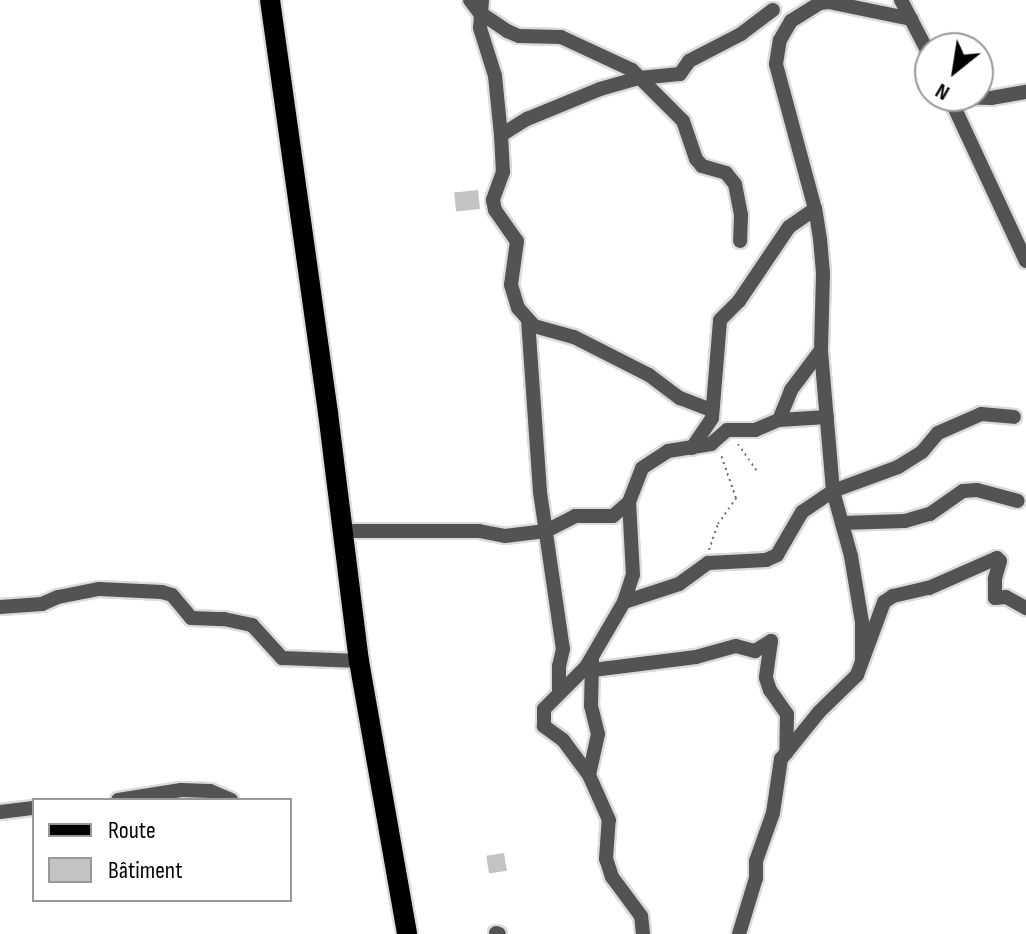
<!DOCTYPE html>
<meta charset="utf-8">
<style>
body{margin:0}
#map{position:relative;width:1026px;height:934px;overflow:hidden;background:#fff;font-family:"Sofia Sans Condensed",sans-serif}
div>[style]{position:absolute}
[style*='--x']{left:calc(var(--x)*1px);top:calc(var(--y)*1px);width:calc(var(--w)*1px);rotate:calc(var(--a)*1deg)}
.building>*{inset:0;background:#c3c3c3;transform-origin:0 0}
.path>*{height:2px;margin-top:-1px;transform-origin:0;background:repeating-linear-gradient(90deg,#757575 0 2px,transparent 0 6px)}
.roads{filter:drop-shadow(2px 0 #dbdbdb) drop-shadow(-2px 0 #dbdbdb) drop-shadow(0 2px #dbdbdb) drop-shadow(0 -2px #dbdbdb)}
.street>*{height:14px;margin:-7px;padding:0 7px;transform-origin:7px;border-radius:7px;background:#535353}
.primary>*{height:20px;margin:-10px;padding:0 10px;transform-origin:10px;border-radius:10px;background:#000}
span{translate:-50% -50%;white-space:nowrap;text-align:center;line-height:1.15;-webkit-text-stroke:7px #fff;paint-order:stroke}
.legend{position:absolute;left:32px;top:798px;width:260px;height:104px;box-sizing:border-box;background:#fff;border:2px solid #999;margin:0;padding:10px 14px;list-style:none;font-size:24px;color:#000}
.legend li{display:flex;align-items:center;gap:16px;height:40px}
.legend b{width:40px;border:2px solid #999}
.north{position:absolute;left:914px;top:32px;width:80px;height:80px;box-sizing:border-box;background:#fff;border:2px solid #999;border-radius:50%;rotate:210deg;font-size:22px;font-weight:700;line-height:32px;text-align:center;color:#000}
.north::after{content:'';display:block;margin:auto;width:28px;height:36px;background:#000;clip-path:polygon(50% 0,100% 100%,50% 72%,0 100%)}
</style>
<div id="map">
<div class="building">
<div style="left:478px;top:190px;width:19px;height:24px;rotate:84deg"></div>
<div style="left:504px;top:853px;width:18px;height:18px;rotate:81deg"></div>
</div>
<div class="path">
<div style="--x:738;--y:444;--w:33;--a:55"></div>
<div style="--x:709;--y:550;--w:28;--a:-71"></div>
<div style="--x:718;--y:524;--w:32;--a:-55"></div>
<div style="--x:736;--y:498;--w:46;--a:-109.2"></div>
</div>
<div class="roads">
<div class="street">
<div style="--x:470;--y:0;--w:15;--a:53"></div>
<div style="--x:479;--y:12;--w:34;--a:34"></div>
<div style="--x:507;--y:31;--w:13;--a:23"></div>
<div style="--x:519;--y:36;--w:42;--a:1.4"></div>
<div style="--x:561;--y:37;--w:78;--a:24.9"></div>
<div style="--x:632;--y:70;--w:72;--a:45"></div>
<div style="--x:683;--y:121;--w:40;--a:71.1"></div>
<div style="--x:696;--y:159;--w:9;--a:49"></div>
<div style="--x:702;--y:166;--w:25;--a:16"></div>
<div style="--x:726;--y:173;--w:14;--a:51"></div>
<div style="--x:735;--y:184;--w:32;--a:79"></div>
<div style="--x:741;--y:215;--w:26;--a:92"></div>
<div style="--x:482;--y:0;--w:28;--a:94"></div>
<div style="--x:480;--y:28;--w:50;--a:72.6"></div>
<div style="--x:495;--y:76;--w:59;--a:84.2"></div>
<div style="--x:501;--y:135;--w:37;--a:87"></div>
<div style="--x:503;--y:172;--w:30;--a:110"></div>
<div style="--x:493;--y:200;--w:10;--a:79"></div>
<div style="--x:495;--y:210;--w:38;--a:55"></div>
<div style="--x:517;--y:241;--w:44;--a:97.8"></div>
<div style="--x:511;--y:285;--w:24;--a:73"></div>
<div style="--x:518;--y:308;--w:24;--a:48"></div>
<div style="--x:534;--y:326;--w:41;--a:15.4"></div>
<div style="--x:574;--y:337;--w:84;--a:26.9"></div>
<div style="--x:649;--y:375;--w:39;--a:37"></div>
<div style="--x:680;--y:398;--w:34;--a:21"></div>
<div style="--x:901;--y:0;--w:63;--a:62.6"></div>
<div style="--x:949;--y:96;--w:182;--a:65"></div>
<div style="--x:950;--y:97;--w:41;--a:1.4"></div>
<div style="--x:991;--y:98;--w:36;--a:-10"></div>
<div style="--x:501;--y:135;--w:31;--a:-32"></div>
<div style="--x:527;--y:119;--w:79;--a:-22.3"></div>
<div style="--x:600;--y:89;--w:41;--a:-15.8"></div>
<div style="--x:639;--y:78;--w:41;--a:-5.6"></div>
<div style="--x:680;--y:74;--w:16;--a:-55"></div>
<div style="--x:689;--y:61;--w:59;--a:-27.4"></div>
<div style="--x:741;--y:34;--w:40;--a:-37"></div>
<div style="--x:528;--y:320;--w:172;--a:86"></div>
<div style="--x:540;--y:492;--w:159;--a:81.7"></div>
<div style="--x:563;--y:649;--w:17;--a:103"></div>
<div style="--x:559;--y:666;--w:26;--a:90"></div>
<div style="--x:779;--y:420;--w:32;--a:-68"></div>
<div style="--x:791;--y:390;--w:50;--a:-53.1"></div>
<div style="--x:692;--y:448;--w:36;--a:-56"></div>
<div style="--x:712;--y:418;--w:98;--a:-85.3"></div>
<div style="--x:720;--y:320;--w:27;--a:-45"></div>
<div style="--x:739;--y:301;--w:89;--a:-56"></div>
<div style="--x:789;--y:227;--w:32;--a:-35"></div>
<div style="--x:842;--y:523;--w:63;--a:-1.8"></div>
<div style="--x:905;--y:521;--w:26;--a:-16"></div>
<div style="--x:930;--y:514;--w:40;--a:-34.9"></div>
<div style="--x:963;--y:491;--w:14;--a:-4"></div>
<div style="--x:977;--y:490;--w:42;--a:15"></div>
<div style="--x:343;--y:531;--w:136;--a:0"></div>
<div style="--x:479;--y:531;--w:26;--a:11"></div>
<div style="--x:505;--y:536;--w:41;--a:-7"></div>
<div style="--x:546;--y:531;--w:33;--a:-27"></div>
<div style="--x:575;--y:516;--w:38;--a:0"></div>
<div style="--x:613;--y:516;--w:21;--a:-41"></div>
<div style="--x:624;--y:602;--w:58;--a:-18.1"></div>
<div style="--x:679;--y:584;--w:36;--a:-36"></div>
<div style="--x:708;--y:563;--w:58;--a:-3"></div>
<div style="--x:766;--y:560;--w:12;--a:-24"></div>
<div style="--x:777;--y:555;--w:50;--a:-59.8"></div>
<div style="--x:802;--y:512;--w:37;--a:-34"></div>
<div style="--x:833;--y:491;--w:69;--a:-20.3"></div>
<div style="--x:898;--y:467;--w:28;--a:-32"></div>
<div style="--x:922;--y:452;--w:25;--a:-50"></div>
<div style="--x:938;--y:433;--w:47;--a:-23.8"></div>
<div style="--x:981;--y:414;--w:33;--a:5"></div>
<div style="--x:0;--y:607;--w:42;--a:-4.1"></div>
<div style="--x:42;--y:604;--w:17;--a:-24"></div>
<div style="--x:58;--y:597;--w:42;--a:-11"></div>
<div style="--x:99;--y:589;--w:63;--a:2.7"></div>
<div style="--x:162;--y:592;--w:10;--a:17"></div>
<div style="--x:172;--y:595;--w:30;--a:50"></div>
<div style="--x:191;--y:618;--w:33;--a:2"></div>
<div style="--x:224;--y:619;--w:29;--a:12"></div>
<div style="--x:252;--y:625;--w:45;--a:47.7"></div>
<div style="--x:282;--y:658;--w:77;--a:2.2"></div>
<div style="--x:862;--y:659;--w:37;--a:-90"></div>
<div style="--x:862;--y:622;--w:67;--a:-99.5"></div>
<div style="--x:851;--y:556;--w:67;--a:-105.5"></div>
<div style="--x:833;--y:491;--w:142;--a:-94.9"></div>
<div style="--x:821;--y:350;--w:77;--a:-88.5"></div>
<div style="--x:823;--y:273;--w:34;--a:-95"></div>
<div style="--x:820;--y:239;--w:30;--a:-99"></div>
<div style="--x:815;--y:209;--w:150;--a:-105.1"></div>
<div style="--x:776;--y:64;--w:24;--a:-81"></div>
<div style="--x:780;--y:40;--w:22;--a:-60"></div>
<div style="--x:791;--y:21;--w:34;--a:-32"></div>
<div style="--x:820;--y:3;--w:9;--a:-6"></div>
<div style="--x:829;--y:2;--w:84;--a:11.7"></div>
<div style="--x:593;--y:670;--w:104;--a:-7.2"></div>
<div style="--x:696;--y:657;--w:41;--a:-15.4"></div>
<div style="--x:736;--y:646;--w:20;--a:15"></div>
<div style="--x:755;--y:651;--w:19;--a:-32"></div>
<div style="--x:771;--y:641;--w:37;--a:98"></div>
<div style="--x:766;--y:678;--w:13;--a:72"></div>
<div style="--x:770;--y:690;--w:29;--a:55"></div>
<div style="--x:787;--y:714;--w:39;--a:91"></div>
<div style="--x:589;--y:775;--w:42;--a:-77.6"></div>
<div style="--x:598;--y:734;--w:29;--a:-104"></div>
<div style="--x:591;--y:706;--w:45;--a:-88.7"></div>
<div style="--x:118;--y:800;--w:64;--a:-9"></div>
<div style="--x:181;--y:790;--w:29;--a:2"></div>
<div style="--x:210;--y:791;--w:23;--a:23"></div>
<div style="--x:0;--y:812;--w:34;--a:-7"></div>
<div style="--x:496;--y:933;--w:3;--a:18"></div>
<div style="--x:643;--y:934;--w:18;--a:-96"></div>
<div style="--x:641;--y:916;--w:49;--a:-126.6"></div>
<div style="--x:612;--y:877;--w:19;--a:-108"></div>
<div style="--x:606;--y:859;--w:39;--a:-86"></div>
<div style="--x:609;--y:820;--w:49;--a:-114"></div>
<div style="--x:589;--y:775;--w:44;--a:-126.6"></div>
<div style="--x:563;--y:740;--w:24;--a:-144"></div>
<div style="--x:544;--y:726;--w:17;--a:-90"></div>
<div style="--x:544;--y:709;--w:59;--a:-45"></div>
<div style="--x:586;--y:667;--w:75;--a:-59.7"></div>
<div style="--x:624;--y:602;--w:28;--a:-72"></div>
<div style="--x:633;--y:575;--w:73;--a:-93.1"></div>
<div style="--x:629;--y:502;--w:36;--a:-69"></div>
<div style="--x:642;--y:468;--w:31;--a:-33"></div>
<div style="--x:668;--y:451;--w:44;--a:-9.2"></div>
<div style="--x:711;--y:444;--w:21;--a:-41"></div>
<div style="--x:727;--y:430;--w:28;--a:0"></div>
<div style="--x:755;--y:430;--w:26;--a:-23"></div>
<div style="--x:779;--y:420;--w:48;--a:-3.6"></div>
<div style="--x:739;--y:934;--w:59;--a:-73.1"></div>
<div style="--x:756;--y:878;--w:17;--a:-90"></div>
<div style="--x:756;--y:861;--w:51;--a:-70.5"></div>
<div style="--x:773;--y:813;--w:55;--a:-81.6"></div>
<div style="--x:781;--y:759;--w:60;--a:-51"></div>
<div style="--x:819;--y:712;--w:53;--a:-44.2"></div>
<div style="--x:857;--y:675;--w:78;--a:-69.7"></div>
<div style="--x:884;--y:602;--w:11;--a:-34"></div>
<div style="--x:893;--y:596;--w:37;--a:-13"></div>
<div style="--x:929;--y:588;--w:74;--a:-23.8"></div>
<div style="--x:997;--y:558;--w:4;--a:45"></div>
<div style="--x:1000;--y:561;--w:19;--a:106"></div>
<div style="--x:995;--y:579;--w:19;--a:90"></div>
<div style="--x:995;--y:598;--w:11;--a:-5"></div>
<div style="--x:1006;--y:597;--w:23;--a:29"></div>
</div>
<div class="primary">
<div style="--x:270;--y:0;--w:417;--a:82"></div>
<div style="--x:328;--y:413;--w:250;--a:82.9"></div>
<div style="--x:359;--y:661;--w:277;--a:80"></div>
</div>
</div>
<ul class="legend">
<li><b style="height:10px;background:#000"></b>Route</li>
<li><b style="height:22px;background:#c3c3c3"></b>Bâtiment</li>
</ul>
<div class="north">N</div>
</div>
